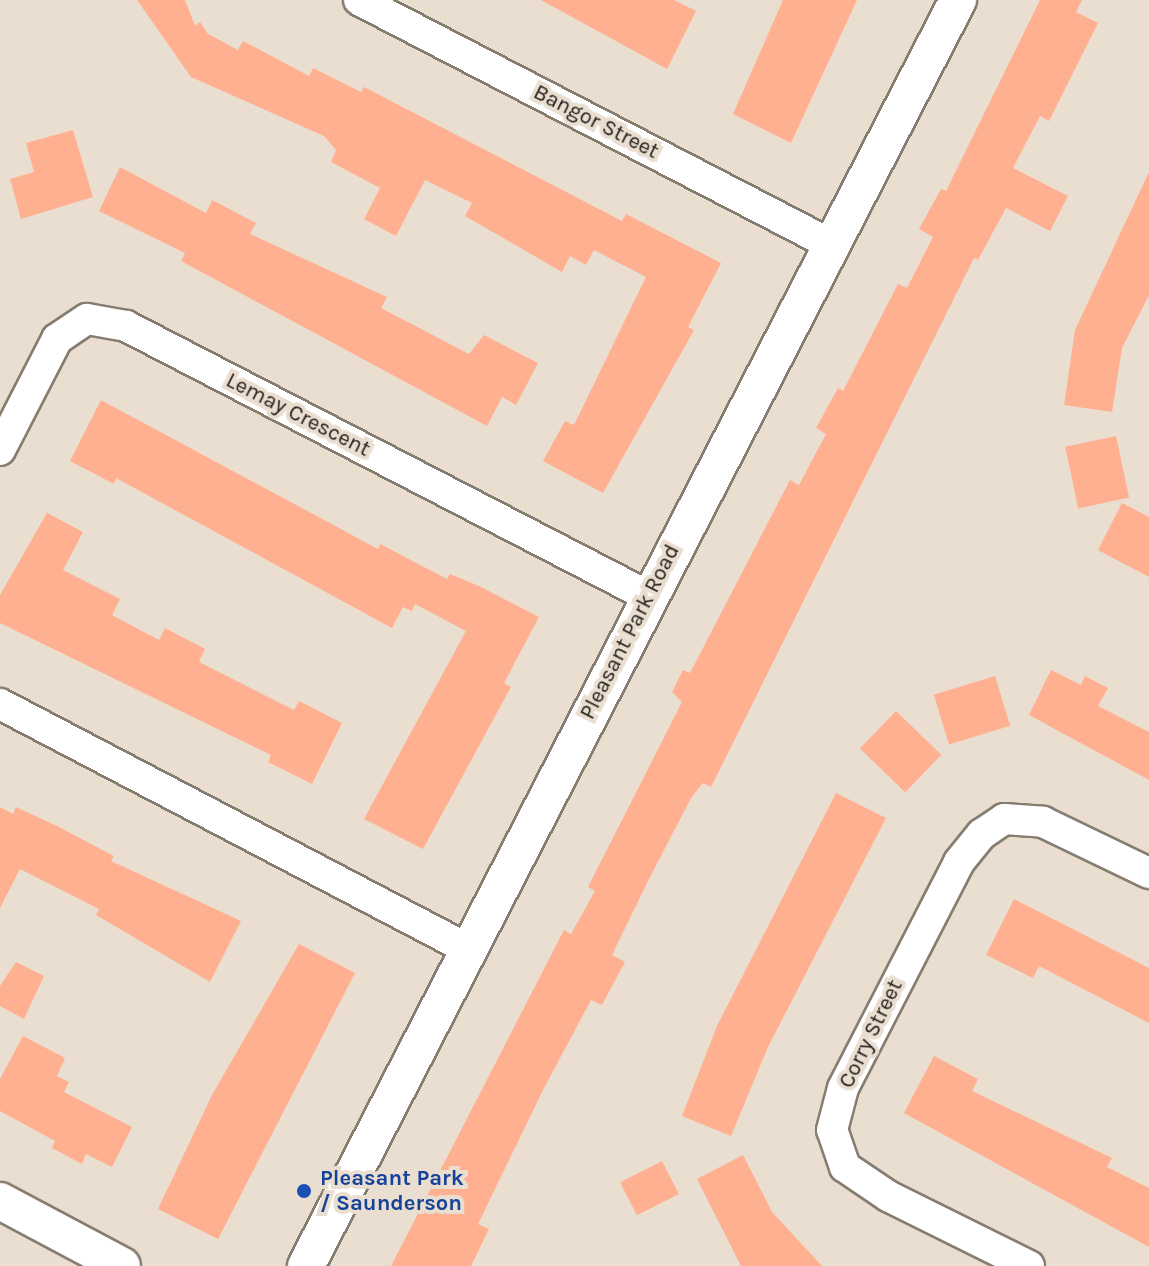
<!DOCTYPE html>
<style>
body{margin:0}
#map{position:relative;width:1149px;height:1266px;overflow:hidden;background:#eaded1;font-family:Karla,sans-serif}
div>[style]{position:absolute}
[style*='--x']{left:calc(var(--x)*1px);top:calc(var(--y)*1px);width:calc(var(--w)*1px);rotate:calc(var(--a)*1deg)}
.building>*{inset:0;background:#ffb091;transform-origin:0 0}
.roads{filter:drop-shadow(2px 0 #877c70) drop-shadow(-2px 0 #877c70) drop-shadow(0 2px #877c70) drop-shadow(0 -2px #877c70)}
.minor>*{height:30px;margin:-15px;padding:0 15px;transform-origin:15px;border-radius:15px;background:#fff}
.tertiary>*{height:36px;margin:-18px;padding:0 18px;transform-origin:18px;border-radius:18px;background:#fff}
.dots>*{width:22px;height:22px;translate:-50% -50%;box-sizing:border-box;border:4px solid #eaded1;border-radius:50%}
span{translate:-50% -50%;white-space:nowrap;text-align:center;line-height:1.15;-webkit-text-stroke:8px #eaded1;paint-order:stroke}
.street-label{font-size:22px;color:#26211c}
.transit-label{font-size:22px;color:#164399;font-weight:700}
.left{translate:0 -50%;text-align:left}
</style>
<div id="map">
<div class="building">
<div style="clip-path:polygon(137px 0,185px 0,195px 26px,200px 22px,208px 34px,238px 50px,243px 41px,309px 76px,313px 68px,361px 92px,364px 87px,622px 221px,626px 214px,721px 263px,688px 327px,694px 330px,603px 493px,543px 461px,565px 421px,574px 425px,646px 277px,594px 250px,586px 265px,570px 256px,562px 272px,465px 216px,472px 203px,425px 180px,396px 236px,364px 219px,380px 188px,331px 162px,336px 150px,324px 136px,191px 77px)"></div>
<div style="clip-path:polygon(541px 0,674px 0,696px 11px,667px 69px)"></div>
<div style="clip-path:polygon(783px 0,857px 0,791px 143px,733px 114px)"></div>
<div style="clip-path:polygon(1040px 0,1082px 0,1076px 12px,1098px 23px,1049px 121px,1040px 116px,1013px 168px,1068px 196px,1050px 231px,1006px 208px,978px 260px,974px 258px,711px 787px,703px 783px,691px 798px,648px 881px,612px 955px,625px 962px,602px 1005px,591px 1000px,543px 1090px,478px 1224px,489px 1229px,471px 1266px,391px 1266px,564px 930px,571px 934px,595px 891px,588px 887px,682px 702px,672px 692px,683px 670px,690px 673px,790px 480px,799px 485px,826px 434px,816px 428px,838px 388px,843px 391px,898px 284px,907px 288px,933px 237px,919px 229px,941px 189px,946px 191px)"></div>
<div style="clip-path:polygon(73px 130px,93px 197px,21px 219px,10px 179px,34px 172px,26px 143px)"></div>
<div style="clip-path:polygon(120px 167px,206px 213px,212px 200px,256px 223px,250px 234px,387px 297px,381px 308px,469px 354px,484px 335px,538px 363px,516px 405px,502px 397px,487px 426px,181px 261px,185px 253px,99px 211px)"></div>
<div style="clip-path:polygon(1149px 172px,1149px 295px,1122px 348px,1112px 412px,1064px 405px,1075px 330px)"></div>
<div style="clip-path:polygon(101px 400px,378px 549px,380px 544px,447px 579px,450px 574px,479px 586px,539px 617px,504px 683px,511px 687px,423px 849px,364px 819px,466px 631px,415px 604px,412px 611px,403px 607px,392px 628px,116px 478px,114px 484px,70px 461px)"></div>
<div style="left:1116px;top:436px;width:63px;height:52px;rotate:78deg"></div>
<div style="clip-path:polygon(1122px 503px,1149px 517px,1149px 577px,1098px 550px)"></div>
<div style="clip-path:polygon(47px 513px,83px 532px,63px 570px,120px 599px,112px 615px,159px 640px,165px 628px,205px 649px,199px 662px,294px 710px,299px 701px,342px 723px,312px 784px,268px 762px,271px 755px,0 623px,0 595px)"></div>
<div style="clip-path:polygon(1051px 670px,1081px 685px,1085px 676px,1108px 688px,1098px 706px,1149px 732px,1149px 780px,1029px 715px)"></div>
<div style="left:995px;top:676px;width:52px;height:64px;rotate:73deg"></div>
<div style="left:896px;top:711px;width:63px;height:52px;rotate:44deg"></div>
<div style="clip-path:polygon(836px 793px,886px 818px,768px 1047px,731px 1136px,682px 1116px,717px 1026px)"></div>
<div style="clip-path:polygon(0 807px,13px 814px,16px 807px,57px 826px,114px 856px,111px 861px,241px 921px,210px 982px,96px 915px,99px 909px,20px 869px,0 908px)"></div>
<div style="clip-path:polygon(1014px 899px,1149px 968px,1149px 1023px,1039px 966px,1033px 978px,986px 955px)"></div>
<div style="clip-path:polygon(299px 944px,355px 973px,218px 1239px,158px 1209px,212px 1095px)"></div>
<div style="clip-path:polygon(16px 962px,44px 976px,24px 1019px,0 1006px,0 986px)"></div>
<div style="clip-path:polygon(23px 1036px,65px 1058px,57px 1076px,69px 1082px,64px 1092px,132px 1127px,112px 1167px,86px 1154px,82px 1164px,52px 1148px,55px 1141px,0 1111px,0 1079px)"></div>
<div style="clip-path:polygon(934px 1056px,978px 1079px,972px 1091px,1112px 1158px,1107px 1167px,1149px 1188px,1149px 1247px,904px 1113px)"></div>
<div style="clip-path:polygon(743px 1155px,772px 1212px,822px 1266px,741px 1266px,697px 1179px)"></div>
<div style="left:662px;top:1161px;width:37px;height:47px;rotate:63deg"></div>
</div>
<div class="roads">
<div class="minor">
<div style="--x:359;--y:0;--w:533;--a:27.38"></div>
<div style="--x:0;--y:450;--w:125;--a:-62.8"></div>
<div style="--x:57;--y:339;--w:36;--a:-34"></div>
<div style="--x:87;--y:319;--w:40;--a:10"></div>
<div style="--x:126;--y:326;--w:588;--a:27.35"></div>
<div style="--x:0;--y:704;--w:526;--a:27.64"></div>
<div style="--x:1029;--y:1266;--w:157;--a:-153.6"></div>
<div style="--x:888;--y:1196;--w:52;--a:-146"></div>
<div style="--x:845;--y:1167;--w:39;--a:-109"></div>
<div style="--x:832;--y:1130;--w:43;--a:-75.3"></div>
<div style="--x:843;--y:1088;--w:254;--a:-62.8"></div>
<div style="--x:959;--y:862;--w:36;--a:-51"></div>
<div style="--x:982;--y:834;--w:27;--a:-34"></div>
<div style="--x:1004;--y:819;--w:39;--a:4"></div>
<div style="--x:1043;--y:822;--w:118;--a:25.7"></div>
</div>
<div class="tertiary">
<div style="--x:0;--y:1201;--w:138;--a:28"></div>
<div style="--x:306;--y:1266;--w:1424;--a:-62.75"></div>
</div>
</div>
<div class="dots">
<div style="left:304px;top:1191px;background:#1a4fb4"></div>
</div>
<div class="street-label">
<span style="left:596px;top:122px;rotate:27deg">Bangor Street</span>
<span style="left:298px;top:415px;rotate:27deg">Lemay Crescent</span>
<span style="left:630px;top:632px;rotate:-63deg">Pleasant Park Road</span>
<span style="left:871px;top:1034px;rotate:-64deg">Corry Street</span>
</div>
<div class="transit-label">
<span class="left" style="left:320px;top:1191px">Pleasant Park<br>/ Saunderson</span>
</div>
</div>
